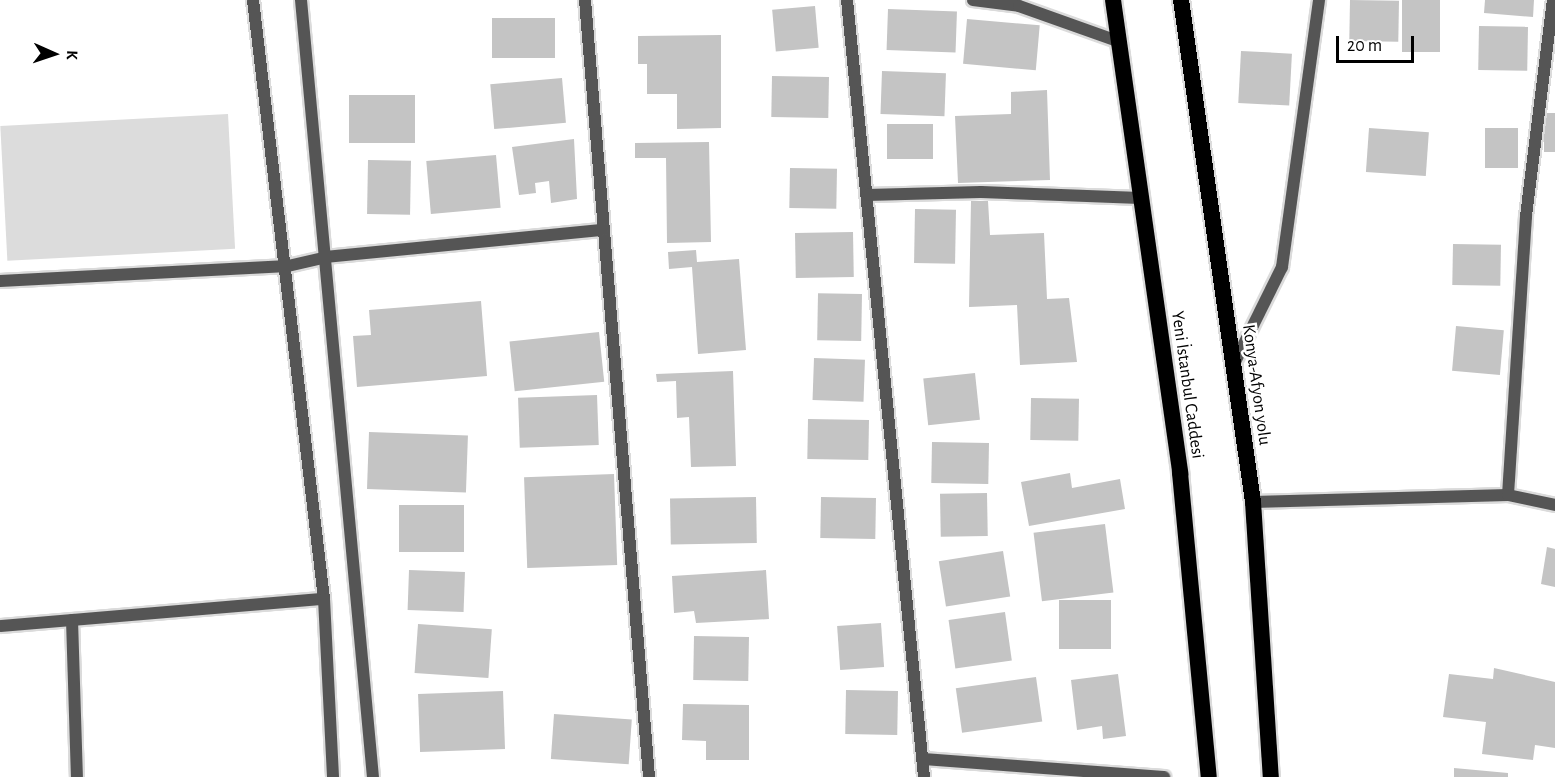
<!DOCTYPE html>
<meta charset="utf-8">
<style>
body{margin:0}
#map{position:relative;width:1555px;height:777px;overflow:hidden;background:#fff;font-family:"Alegreya Sans",sans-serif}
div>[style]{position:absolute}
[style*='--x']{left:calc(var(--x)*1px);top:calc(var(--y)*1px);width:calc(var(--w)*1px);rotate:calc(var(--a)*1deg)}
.green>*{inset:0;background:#dcdcdc;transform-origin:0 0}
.building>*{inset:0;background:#c4c4c4;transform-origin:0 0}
.roads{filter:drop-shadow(2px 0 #dbdbdb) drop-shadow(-2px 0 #dbdbdb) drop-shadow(0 2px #dbdbdb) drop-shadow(0 -2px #dbdbdb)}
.minor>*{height:12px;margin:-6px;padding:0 6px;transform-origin:6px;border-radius:6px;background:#555}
.tertiary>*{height:12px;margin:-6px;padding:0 6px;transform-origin:6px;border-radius:6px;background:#555}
.trunk>*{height:16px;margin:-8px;padding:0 8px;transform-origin:8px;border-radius:8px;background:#000}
span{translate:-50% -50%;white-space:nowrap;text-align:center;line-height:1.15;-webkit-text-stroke:5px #fff;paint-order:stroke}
.street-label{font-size:18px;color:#000}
.north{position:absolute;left:24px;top:24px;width:60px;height:60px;-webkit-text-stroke:4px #fff;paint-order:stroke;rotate:93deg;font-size:16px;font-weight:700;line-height:24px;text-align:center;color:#000}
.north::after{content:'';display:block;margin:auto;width:21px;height:27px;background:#000;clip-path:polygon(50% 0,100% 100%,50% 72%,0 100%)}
.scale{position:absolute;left:1336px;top:36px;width:78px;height:27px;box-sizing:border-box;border:3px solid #000;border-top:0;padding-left:8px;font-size:18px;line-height:21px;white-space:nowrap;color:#000;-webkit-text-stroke:4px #fff;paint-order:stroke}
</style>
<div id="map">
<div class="green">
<div style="left:228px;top:114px;width:135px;height:228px;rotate:87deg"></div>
</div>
<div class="building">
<div style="left:1350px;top:0;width:49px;height:41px;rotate:1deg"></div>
<div style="left:1402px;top:0;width:38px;height:52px"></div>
<div style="clip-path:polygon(1485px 0,1534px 0,1533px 17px,1484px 13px)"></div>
<div style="left:815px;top:6px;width:42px;height:43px;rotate:85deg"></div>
<div style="left:888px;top:9px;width:69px;height:41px;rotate:2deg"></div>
<div style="left:555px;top:18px;width:40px;height:63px;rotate:90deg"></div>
<div style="left:967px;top:19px;width:73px;height:45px;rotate:5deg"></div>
<div style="left:1479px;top:26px;width:49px;height:44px;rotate:1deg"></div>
<div style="clip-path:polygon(721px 35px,721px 128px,677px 129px,677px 94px,647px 94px,647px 64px,638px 64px,638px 36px)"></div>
<div style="left:1241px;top:51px;width:51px;height:52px;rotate:3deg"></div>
<div style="left:882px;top:71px;width:64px;height:43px;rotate:2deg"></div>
<div style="left:772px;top:76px;width:57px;height:41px;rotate:1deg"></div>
<div style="left:562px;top:78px;width:45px;height:72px;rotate:85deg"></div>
<div style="clip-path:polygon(1047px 90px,1050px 180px,958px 183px,955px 116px,1011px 114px,1011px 92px)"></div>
<div style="left:349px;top:95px;width:66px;height:48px"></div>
<div style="left:1544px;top:113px;width:11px;height:39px"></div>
<div style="left:887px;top:124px;width:46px;height:35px"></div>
<div style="left:1369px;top:128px;width:60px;height:44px;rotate:4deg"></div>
<div style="left:1485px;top:128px;width:33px;height:40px"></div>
<div style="clip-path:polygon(574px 139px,577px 199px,551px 203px,549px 181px,535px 183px,536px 193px,519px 195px,512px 147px)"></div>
<div style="clip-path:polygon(709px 142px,711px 242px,667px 243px,666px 158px,635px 158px,635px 143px)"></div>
<div style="left:496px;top:155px;width:53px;height:70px;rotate:85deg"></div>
<div style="left:368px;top:160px;width:43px;height:54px;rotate:1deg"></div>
<div style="left:790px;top:168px;width:47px;height:40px;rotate:1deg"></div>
<div style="clip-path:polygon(971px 201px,988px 201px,990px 235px,1044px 233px,1047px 299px,1069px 298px,1077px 362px,1020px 365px,1017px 305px,969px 307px)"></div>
<div style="left:915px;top:209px;width:41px;height:54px;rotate:1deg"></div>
<div style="left:853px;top:232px;width:45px;height:58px;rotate:89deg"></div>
<div style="left:1453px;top:244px;width:48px;height:41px;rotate:1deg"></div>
<div style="clip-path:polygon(696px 250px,697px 262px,739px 259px,746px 350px,698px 354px,692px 267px,669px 269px,668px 252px)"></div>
<div style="left:862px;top:294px;width:47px;height:44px;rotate:91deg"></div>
<div style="clip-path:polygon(481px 301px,487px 376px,357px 387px,353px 336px,371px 335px,369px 310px)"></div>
<div style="left:1456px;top:326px;width:48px;height:45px;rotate:5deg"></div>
<div style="left:599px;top:332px;width:50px;height:90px;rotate:84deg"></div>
<div style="left:814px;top:358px;width:51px;height:42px;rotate:2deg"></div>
<div style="clip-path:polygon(733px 371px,736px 466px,691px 467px,689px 417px,677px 418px,676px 381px,657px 382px,656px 374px)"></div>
<div style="left:975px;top:373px;width:47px;height:52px;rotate:84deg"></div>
<div style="left:597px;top:395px;width:50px;height:79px;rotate:88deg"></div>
<div style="left:1031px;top:398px;width:48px;height:42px;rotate:1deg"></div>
<div style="left:808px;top:419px;width:61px;height:40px;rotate:1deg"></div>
<div style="left:369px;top:432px;width:99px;height:57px;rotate:2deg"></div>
<div style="left:932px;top:442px;width:57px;height:41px;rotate:1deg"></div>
<div style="clip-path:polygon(1070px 473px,1072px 488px,1120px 479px,1125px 509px,1029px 526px,1021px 482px)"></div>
<div style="left:614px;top:474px;width:91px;height:90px;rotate:88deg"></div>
<div style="left:987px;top:493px;width:43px;height:47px;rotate:89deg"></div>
<div style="left:756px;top:497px;width:46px;height:86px;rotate:89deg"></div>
<div style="left:821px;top:497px;width:55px;height:41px;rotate:1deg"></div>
<div style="left:399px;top:505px;width:65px;height:47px"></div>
<div style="left:1105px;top:524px;width:69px;height:72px;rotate:83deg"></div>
<div style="clip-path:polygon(1547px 547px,1555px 549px,1555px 587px,1541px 584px)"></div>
<div style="left:1003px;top:551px;width:46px;height:65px;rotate:81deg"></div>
<div style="left:409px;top:570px;width:56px;height:40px;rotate:2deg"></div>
<div style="clip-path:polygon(766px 570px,769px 619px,696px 623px,694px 611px,674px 613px,672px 576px)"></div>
<div style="left:1111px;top:600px;width:49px;height:52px;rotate:90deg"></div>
<div style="left:1005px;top:612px;width:49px;height:57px;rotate:82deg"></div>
<div style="left:881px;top:623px;width:44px;height:44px;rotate:86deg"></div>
<div style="left:418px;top:624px;width:74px;height:49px;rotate:4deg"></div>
<div style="left:694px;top:636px;width:55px;height:44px;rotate:1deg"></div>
<div style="clip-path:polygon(1494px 668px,1555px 682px,1555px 748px,1535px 745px,1533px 760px,1482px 754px,1486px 722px,1443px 717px,1449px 674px,1493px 679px)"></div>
<div style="clip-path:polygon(1118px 674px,1126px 736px,1103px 739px,1102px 726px,1077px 730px,1071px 680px)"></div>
<div style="left:1036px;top:677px;width:45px;height:81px;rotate:82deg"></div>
<div style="left:846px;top:690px;width:52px;height:44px;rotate:1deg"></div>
<div style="left:503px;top:691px;width:58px;height:85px;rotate:88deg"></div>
<div style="clip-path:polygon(683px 704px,749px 705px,749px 760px,706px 760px,706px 741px,682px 740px)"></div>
<div style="left:554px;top:714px;width:78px;height:45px;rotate:4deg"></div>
<div style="clip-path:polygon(1454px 768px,1508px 773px,1508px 777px,1454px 777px)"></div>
</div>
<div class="roads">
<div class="minor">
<div style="--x:585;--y:0;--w:780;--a:85.29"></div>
<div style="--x:847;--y:0;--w:781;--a:84.34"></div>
<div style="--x:973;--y:0;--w:46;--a:7.4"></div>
<div style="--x:1019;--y:6;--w:107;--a:19.6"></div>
<div style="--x:867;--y:195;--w:114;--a:-1.5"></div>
<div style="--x:981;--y:192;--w:159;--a:2.2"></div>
<div style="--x:0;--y:281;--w:288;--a:-3"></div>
<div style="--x:288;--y:266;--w:39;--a:-13"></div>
<div style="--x:326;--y:257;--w:278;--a:-5.6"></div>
<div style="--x:1234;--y:364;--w:108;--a:-63.7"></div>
<div style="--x:1282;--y:267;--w:270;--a:-82.1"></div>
<div style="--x:1508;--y:495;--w:280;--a:-86.3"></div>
<div style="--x:1526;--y:216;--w:218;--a:-82.9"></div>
<div style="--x:1253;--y:502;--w:255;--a:-1.6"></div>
<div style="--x:1508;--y:495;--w:48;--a:12"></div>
<div style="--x:72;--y:620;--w:157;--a:88.2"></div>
<div style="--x:0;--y:626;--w:325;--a:-4.8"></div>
<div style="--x:923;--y:759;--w:242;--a:4.3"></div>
</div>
<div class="tertiary">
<div style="--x:253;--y:0;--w:603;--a:83.24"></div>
<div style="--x:324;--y:599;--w:178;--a:87.1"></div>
<div style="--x:301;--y:0;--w:780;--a:84.71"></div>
</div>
<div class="trunk">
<div style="--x:1113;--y:0;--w:478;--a:81.9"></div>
<div style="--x:1180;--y:473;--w:305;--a:84.6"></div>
<div style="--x:1181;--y:0;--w:507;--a:81.84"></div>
<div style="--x:1253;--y:502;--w:276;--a:86.3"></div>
</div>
</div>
<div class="street-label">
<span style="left:1187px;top:385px;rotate:82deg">Yeni İstanbul Caddesi</span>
<span style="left:1256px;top:385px;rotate:82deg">Konya-Afyon yolu</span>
</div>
<div class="north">K</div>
<div class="scale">20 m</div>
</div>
